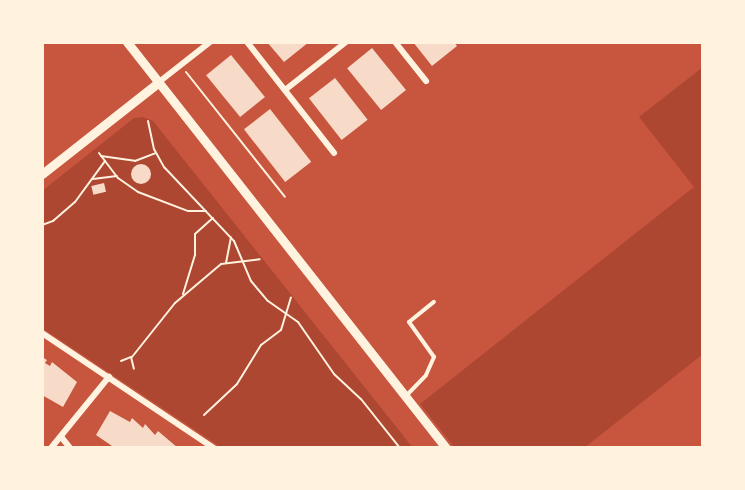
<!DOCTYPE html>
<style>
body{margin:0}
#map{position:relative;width:745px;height:490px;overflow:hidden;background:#c8553d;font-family:"Playfair Display",serif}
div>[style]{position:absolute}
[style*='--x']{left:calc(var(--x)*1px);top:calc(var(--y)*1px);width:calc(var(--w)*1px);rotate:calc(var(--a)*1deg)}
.green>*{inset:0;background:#ae4732}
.building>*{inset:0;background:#f7dbc8;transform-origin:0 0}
.round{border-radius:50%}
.path>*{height:2px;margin:-1px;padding:0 1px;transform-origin:1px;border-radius:1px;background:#fff3e0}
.service>*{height:4px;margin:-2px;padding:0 2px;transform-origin:2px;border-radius:2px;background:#fff3e0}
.minor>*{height:6px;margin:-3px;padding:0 3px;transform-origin:3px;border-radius:3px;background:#fff3e0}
.tertiary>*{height:9px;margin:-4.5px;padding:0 4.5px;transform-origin:4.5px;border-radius:4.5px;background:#fff3e0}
span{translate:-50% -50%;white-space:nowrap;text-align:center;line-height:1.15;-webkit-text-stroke:6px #fff3e0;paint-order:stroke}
.frame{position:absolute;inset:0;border:44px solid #fff3e0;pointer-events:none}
</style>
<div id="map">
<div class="green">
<div style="clip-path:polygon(703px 67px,703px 354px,584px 448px,455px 448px,420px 404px,694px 187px,639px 117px)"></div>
<div style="clip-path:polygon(143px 117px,153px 121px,413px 448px,222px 448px,42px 328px,42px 191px,134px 118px)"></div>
</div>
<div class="building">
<div style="clip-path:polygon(267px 42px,309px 42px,284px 62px)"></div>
<div style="clip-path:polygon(413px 42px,454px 42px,457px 46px,432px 66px)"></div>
<div style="left:372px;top:48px;width:54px;height:32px;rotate:51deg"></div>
<div style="left:231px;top:55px;width:54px;height:32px;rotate:51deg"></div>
<div style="left:335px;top:78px;width:53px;height:33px;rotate:52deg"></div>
<div style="left:270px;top:109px;width:67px;height:33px;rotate:52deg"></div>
<div class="round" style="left:131px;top:164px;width:20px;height:20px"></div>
<div style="left:104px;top:183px;width:9px;height:13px;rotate:77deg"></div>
<div style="clip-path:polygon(42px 357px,47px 360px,45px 363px,50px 366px,52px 362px,77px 382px,63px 407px,42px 395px)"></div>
<div style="clip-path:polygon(110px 411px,130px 422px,132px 418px,143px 428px,145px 424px,155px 435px,158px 431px,178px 448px,115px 448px,96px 435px)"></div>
</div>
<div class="path">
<div style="--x:186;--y:72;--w:159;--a:51.6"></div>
<div style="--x:148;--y:121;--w:29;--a:78"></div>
<div style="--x:154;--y:149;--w:21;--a:61"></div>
<div style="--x:164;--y:167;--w:102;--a:46.6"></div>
<div style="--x:234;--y:241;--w:43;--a:67"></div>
<div style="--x:251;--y:281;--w:26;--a:50"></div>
<div style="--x:268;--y:301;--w:37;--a:35"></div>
<div style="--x:298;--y:322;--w:63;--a:55.3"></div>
<div style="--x:334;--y:374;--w:37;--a:43"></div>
<div style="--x:361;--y:399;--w:63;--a:51.5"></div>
<div style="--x:99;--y:153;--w:31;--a:53"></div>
<div style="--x:118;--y:178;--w:24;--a:35"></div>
<div style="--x:138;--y:192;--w:53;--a:20.8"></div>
<div style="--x:188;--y:211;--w:18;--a:0"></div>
<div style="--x:101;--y:156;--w:34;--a:8"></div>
<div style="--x:135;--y:161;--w:22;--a:-21"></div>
<div style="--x:93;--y:179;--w:24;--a:-7"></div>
<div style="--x:42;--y:225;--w:12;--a:-20"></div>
<div style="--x:53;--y:221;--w:29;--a:-41"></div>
<div style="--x:75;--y:202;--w:51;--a:-53.8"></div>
<div style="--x:226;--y:263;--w:26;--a:-79"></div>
<div style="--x:183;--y:294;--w:41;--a:-72.9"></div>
<div style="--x:195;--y:255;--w:21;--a:-90"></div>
<div style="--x:195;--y:234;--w:24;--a:-42"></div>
<div style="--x:132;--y:357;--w:69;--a:-51.5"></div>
<div style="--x:175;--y:303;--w:60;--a:-40.3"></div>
<div style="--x:221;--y:264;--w:39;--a:-7"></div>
<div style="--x:121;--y:361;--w:11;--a:-22"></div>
<div style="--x:131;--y:357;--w:12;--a:76"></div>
<div style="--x:204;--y:415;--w:45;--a:-43.2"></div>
<div style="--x:237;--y:384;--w:46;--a:-58.4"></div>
<div style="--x:261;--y:345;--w:25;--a:-37"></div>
<div style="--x:281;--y:330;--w:34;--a:-73"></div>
</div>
<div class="service">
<div style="--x:406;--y:396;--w:29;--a:-46"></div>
<div style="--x:426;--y:375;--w:20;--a:-66"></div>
<div style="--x:434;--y:357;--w:43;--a:-125.5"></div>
<div style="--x:409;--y:322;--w:32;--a:-39"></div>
</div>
<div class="minor">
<div style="--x:247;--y:42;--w:141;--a:51.9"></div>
<div style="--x:395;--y:42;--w:50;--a:51.5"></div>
<div style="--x:159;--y:82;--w:65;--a:-38.1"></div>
<div style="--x:285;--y:90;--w:78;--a:-38.2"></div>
<div style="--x:42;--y:333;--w:207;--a:33.8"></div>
<div style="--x:62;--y:438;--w:13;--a:51"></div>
<div style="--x:51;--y:448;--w:92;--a:-50.8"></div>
</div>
<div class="tertiary">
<div style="--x:127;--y:42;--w:516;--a:51.84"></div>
<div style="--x:42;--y:174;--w:149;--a:-38.2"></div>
</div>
<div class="frame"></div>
</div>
